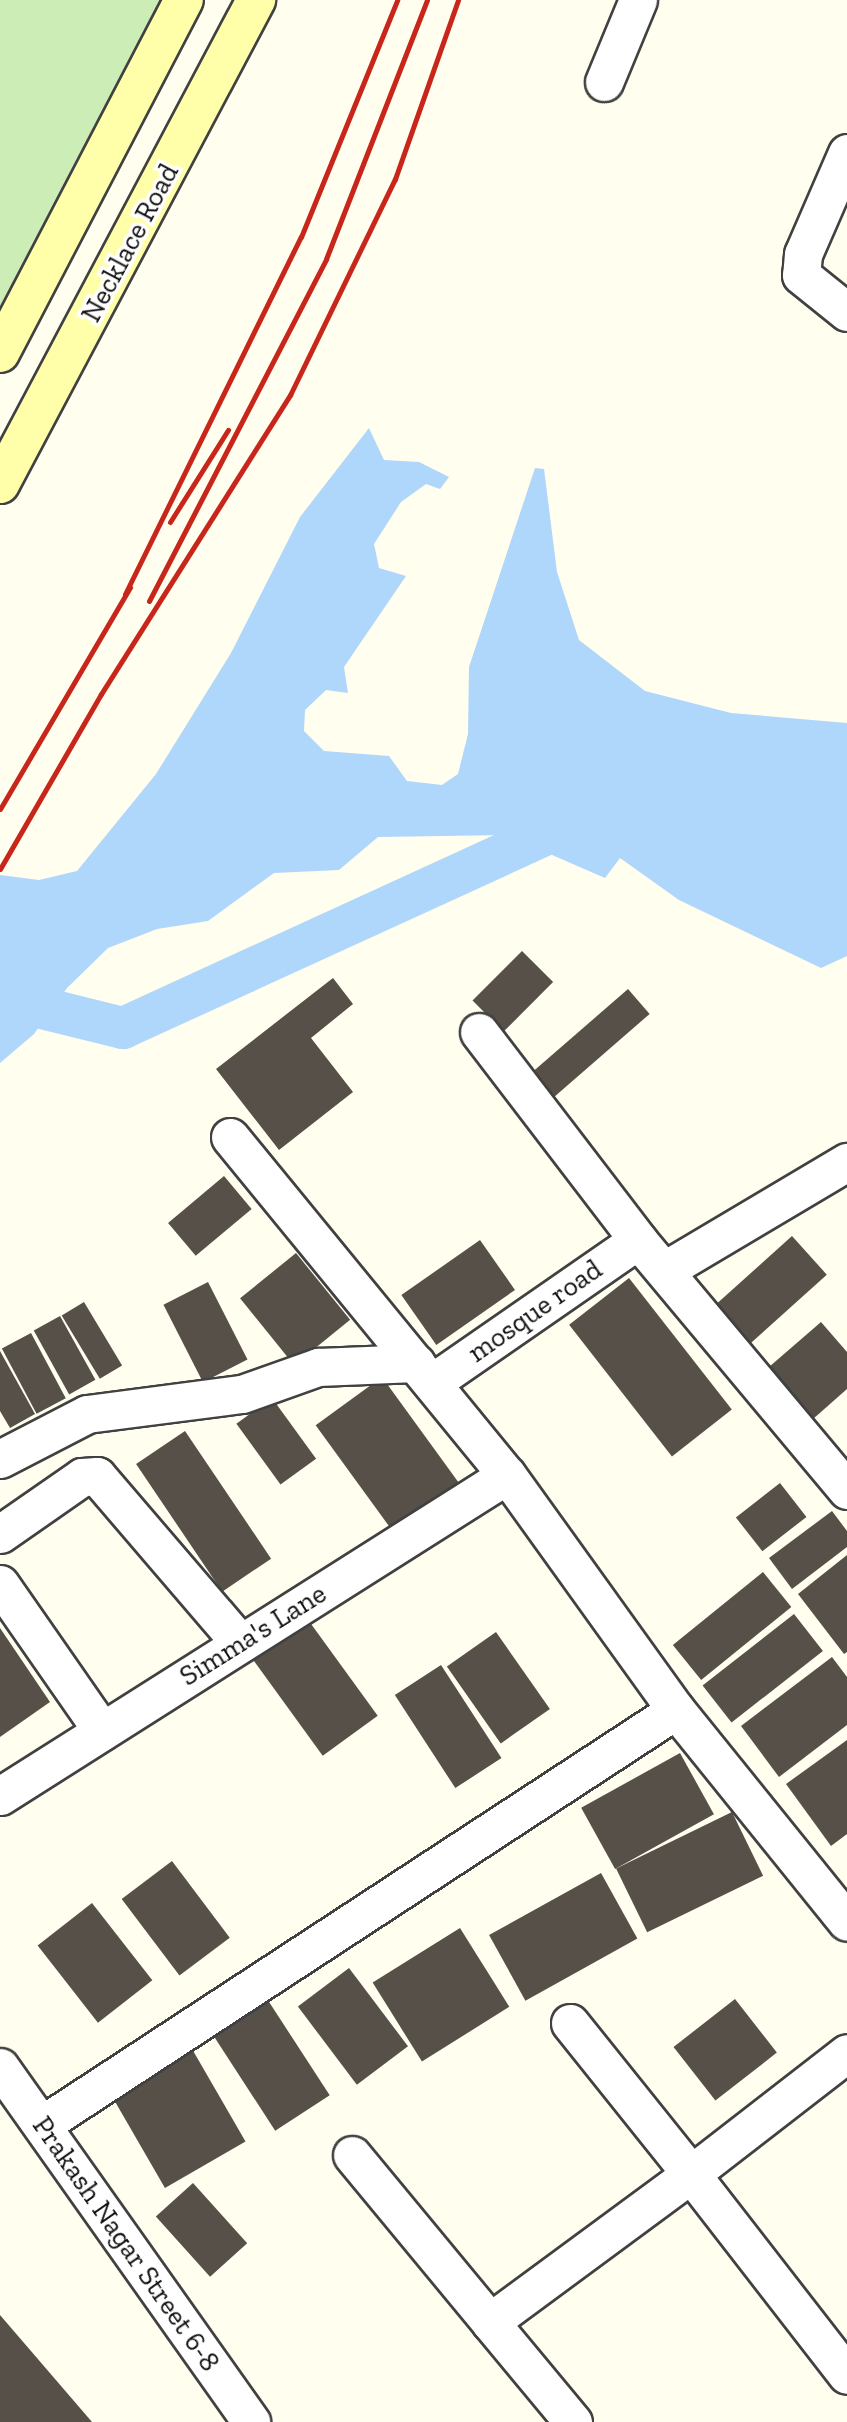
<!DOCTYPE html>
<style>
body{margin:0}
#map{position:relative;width:847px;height:2422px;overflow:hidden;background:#fffeef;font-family:"Zilla Slab",serif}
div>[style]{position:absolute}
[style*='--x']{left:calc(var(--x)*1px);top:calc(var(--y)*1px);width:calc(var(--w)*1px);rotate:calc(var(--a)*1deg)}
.green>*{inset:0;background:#ccedb5}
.water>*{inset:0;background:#afd6fb}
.canal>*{height:42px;margin:-21px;padding:0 21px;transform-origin:21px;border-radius:21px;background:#afd6fb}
.building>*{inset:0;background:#575049;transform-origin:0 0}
.roads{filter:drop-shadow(2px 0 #414141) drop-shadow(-2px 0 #414141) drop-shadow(0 2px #414141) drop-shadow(0 -2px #414141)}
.minor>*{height:37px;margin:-18.5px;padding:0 18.5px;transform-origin:18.5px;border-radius:18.5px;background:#fff}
.secondary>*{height:38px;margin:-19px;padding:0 19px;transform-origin:19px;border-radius:19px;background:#ffa}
.rail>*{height:5px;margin:-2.5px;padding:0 2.5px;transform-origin:2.5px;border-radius:2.5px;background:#c8261b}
span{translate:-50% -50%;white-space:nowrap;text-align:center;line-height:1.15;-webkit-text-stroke:7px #fff;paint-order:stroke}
.street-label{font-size:28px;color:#0e0e0e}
</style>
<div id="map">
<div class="green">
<div style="clip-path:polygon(0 0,167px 0,0 311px)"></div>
</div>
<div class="water">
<div style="clip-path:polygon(369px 428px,384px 460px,419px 462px,449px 477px,440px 489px,426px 484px,401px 502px,374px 544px,379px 568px,406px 576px,344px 667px,348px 693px,326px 690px,305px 710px,304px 731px,324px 751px,389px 756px,407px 781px,442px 785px,458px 774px,468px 734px,469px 667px,535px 468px,544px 469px,557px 572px,579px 640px,645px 691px,731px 713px,847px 723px,847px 956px,821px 968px,679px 900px,620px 858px,605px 878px,506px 835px,378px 837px,339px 870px,274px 873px,208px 921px,157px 929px,108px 948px,67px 988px,34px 1034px,0 1063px,0 875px,39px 880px,77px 871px,156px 774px,231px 653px,300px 517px)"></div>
</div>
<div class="canal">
<div style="--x:0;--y:1010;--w:38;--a:-5"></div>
<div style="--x:38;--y:1007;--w:88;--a:13.9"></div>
<div style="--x:123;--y:1028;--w:499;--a:-24.6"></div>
</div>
<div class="building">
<div style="left:522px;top:951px;width:44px;height:70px;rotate:45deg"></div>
<div style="clip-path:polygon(333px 978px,353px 1004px,311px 1038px,353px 1092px,279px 1150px,216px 1069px)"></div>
<div style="left:628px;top:989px;width:33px;height:127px;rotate:49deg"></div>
<div style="left:224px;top:1176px;width:43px;height:73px;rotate:50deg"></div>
<div style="left:792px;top:1236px;width:52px;height:110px;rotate:48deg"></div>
<div style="left:480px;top:1240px;width:61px;height:96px;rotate:55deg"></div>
<div style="left:296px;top:1253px;width:86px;height:72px;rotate:51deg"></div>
<div style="left:629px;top:1278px;width:167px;height:76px;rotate:52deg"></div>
<div style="left:208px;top:1282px;width:87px;height:50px;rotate:63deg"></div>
<div style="left:84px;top:1302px;width:74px;height:26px;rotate:59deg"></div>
<div style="left:60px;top:1316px;width:73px;height:30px;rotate:61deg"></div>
<div style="clip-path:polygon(821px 1322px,847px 1352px,847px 1389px,813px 1419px,769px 1367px)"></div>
<div style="left:31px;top:1333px;width:74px;height:33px;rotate:62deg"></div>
<div style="clip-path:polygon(0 1351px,35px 1414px,10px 1428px,0 1411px)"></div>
<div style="left:382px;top:1377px;width:130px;height:82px;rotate:54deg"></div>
<div style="left:272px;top:1398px;width:75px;height:44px;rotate:54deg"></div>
<div style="left:185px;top:1431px;width:154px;height:59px;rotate:56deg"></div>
<div style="left:780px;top:1483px;width:43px;height:56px;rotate:52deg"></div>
<div style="clip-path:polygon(832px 1511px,847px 1531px,847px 1547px,792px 1589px,769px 1558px)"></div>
<div style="clip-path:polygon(847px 1555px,847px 1652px,844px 1654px,798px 1594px)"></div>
<div style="left:763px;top:1572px;width:45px;height:116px;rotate:51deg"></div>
<div style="left:794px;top:1614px;width:47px;height:116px;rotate:52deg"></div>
<div style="left:306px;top:1617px;width:122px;height:68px;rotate:54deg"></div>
<div style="clip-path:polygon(0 1628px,50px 1702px,0 1737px)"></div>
<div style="left:496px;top:1632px;width:94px;height:60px;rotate:55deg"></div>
<div style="clip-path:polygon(832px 1657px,847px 1677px,847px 1725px,779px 1777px,741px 1726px)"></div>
<div style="left:441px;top:1665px;width:111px;height:55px;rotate:57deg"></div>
<div style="clip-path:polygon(847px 1740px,847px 1834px,831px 1846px,786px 1784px)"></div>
<div style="left:680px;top:1753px;width:70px;height:113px;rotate:61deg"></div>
<div style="left:732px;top:1812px;width:71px;height:129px;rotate:64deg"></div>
<div style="left:172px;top:1861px;width:96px;height:63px;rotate:53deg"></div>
<div style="left:601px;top:1873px;width:75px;height:128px;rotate:61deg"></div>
<div style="left:92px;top:1903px;width:98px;height:69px;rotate:52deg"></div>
<div style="left:460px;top:1928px;width:93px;height:103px;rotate:58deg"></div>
<div style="left:349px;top:1968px;width:98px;height:64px;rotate:53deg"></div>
<div style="left:260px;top:1988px;width:128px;height:65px;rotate:57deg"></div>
<div style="left:735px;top:1999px;width:68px;height:78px;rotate:52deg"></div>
<div style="left:188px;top:2042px;width:115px;height:93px;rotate:60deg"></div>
<div style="left:193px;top:2183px;width:81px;height:50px;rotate:48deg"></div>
<div style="clip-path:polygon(0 2315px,92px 2422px,0 2422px)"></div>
</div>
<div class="roads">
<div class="minor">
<div style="--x:604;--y:82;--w:89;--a:-67.5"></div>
<div style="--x:847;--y:153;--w:110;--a:113.5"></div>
<div style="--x:803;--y:254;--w:21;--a:95"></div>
<div style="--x:801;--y:275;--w:59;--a:38.8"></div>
<div style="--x:479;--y:1032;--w:262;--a:52.6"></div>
<div style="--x:638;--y:1240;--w:326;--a:50.1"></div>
<div style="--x:230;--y:1137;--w:437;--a:50.7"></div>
<div style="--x:507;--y:1475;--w:289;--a:54.3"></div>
<div style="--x:676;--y:1710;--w:272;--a:51.1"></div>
<div style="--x:665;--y:1270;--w:212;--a:-30.7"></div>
<div style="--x:433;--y:1382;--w:249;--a:-34.7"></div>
<div style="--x:0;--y:1459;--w:98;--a:-27.3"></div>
<div style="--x:87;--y:1414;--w:156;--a:-7.4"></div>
<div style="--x:242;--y:1394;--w:81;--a:-19.6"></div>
<div style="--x:318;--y:1367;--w:98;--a:-2.3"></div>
<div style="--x:0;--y:1534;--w:100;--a:-34.8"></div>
<div style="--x:82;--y:1477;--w:15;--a:-4"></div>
<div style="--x:97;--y:1476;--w:220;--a:49.4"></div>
<div style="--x:0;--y:1584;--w:179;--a:55.2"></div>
<div style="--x:0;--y:1796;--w:600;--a:-32.34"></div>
<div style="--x:570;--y:2023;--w:193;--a:51.3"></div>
<div style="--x:691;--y:2174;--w:197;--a:-37.8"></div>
<div style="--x:0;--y:2067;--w:435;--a:54.7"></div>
<div style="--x:43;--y:2124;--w:756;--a:-33.19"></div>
<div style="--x:352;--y:2155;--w:217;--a:50.4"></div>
<div style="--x:573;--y:2422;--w:130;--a:-129.7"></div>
<div style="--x:490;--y:2322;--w:250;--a:-36.4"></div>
<div style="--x:691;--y:2174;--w:254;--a:52.2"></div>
</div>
<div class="secondary">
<div style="--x:0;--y:353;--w:398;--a:-62.5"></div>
<div style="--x:0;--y:484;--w:548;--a:-62.12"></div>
</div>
</div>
<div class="rail">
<div style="--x:170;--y:522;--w:109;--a:-57.8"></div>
<div style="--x:125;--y:594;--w:398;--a:-63.8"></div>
<div style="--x:301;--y:237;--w:256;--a:-67.9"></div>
<div style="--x:149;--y:601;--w:385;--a:-62.6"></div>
<div style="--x:326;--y:259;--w:278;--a:-68.7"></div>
<div style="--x:0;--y:809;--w:257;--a:-59.6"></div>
<div style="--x:0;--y:869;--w:202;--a:-60"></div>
<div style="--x:101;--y:694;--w:354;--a:-57.7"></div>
<div style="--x:290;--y:395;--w:240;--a:-64.1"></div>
<div style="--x:395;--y:179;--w:190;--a:-70.6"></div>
</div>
<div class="street-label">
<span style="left:130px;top:243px;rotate:-62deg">Necklace Road</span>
<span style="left:535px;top:1311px;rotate:-35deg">mosque road</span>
<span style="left:253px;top:1635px;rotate:-32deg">Simma's Lane</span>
<span style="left:126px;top:2244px;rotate:55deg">Prakash Nagar Street 6-8</span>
</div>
</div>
